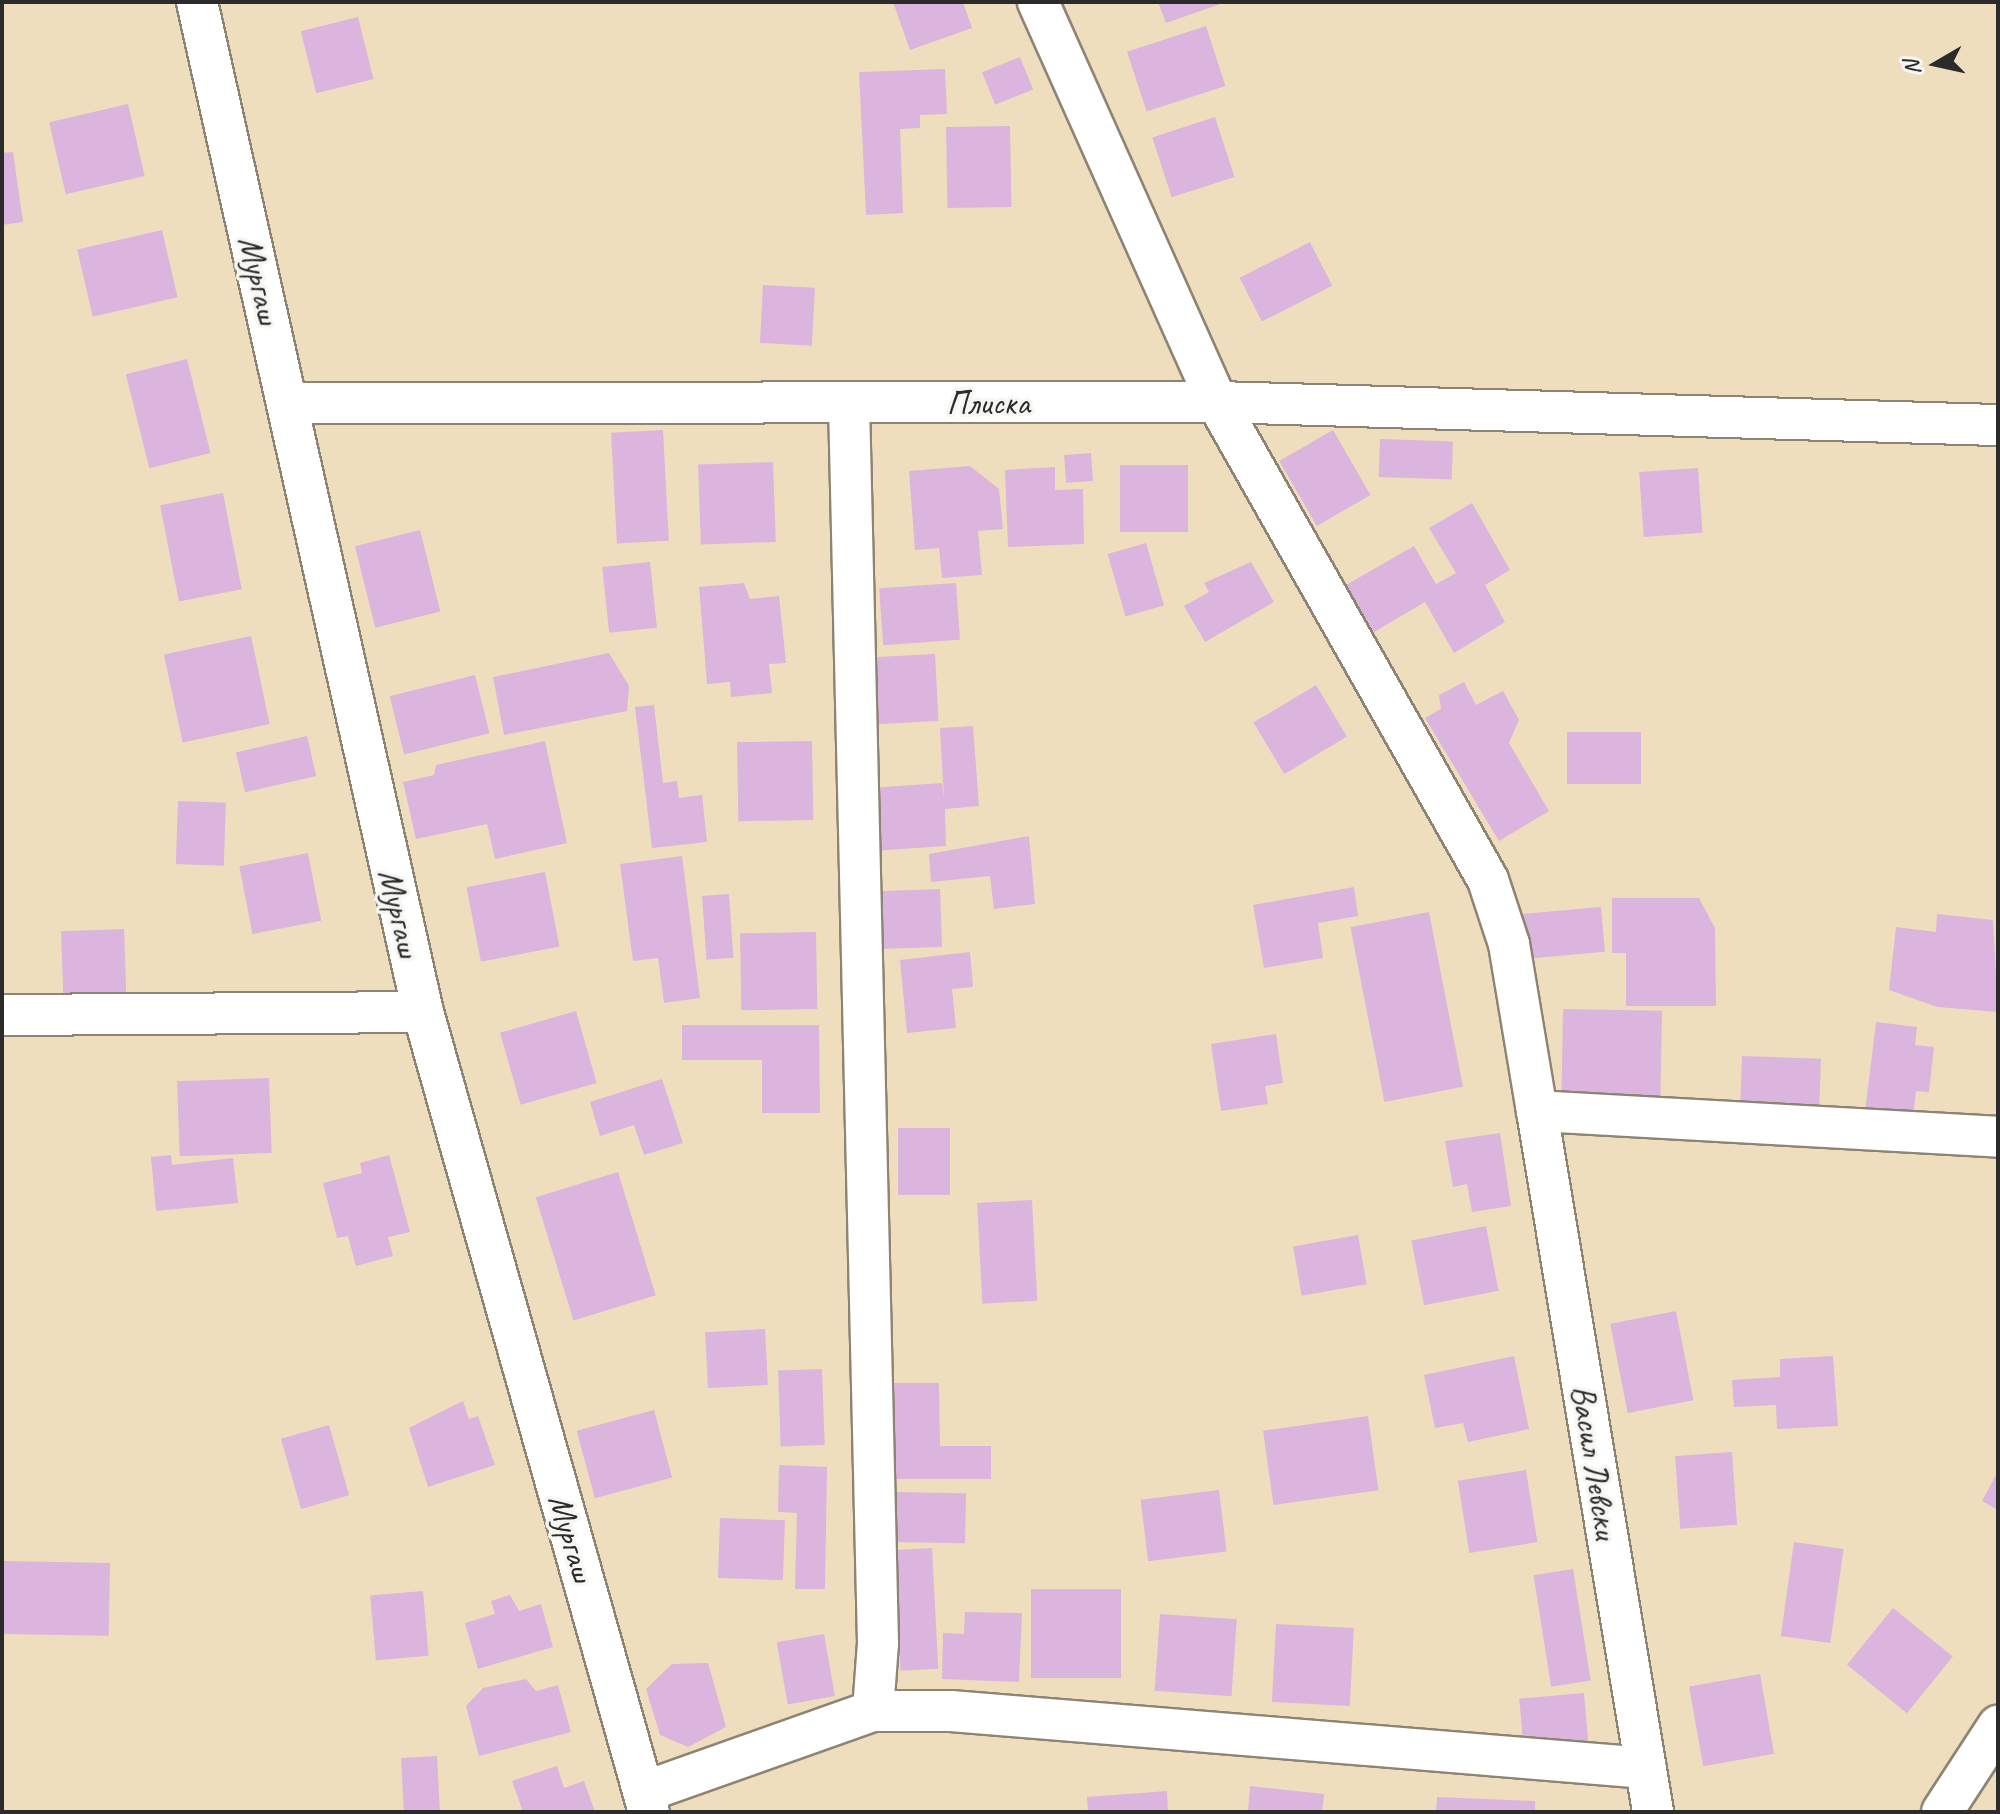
<!DOCTYPE html>
<meta charset="utf-8">
<style>
body{margin:0}
#map{position:relative;width:2000px;height:1814px;overflow:hidden;background:#efdebd;font-family:Caveat,sans-serif}
div>[style]{position:absolute}
[style*='--x']{left:calc(var(--x)*1px);top:calc(var(--y)*1px);width:calc(var(--w)*1px);rotate:calc(var(--a)*1deg)}
.building>*{inset:0;background:#dbb5dd;transform-origin:0 0}
.roads{filter:drop-shadow(2px 0 #8d8474) drop-shadow(-2px 0 #8d8474) drop-shadow(0 2px #8d8474) drop-shadow(0 -2px #8d8474)}
.street>*{height:40px;margin:-20px;padding:0 20px;transform-origin:20px;border-radius:20px;background:#fff}
span{translate:-50% -50%;white-space:nowrap;text-align:center;line-height:1.15;-webkit-text-stroke:7px #f6f6f2;paint-order:stroke}
.street-label{font-size:34px;color:#2b2b2b}
.frame{position:absolute;inset:0;border:4px solid #2b2b2b;pointer-events:none}
.north{position:absolute;left:1896px;top:24px;width:80px;height:80px;-webkit-text-stroke:6px #f6f6f2;paint-order:stroke;rotate:261deg;font-size:22px;font-weight:700;line-height:32px;text-align:center;color:#2b2b2b}
.north::after{content:'';display:block;margin:auto;width:28px;height:36px;background:#2b2b2b;clip-path:polygon(50% 0,100% 100%,50% 72%,0 100%)}
</style>
<div id="map">
<div class="building">
<div style="clip-path:polygon(893px 2px,963px 2px,972px 28px,910px 50px)"></div>
<div style="clip-path:polygon(1158px 2px,1226px 2px,1166px 23px)"></div>
<div style="left:358px;top:17px;width:64px;height:59px;rotate:76deg"></div>
<div style="left:1206px;top:26px;width:63px;height:83px;rotate:72deg"></div>
<div style="left:1020px;top:57px;width:35px;height:41px;rotate:68deg"></div>
<div style="clip-path:polygon(945px 69px,947px 114px,920px 115px,920px 128px,900px 129px,903px 213px,866px 215px,859px 72px)"></div>
<div style="left:128px;top:104px;width:74px;height:81px;rotate:77deg"></div>
<div style="left:1215px;top:117px;width:63px;height:66px;rotate:72deg"></div>
<div style="left:1010px;top:126px;width:81px;height:64px;rotate:89deg"></div>
<div style="clip-path:polygon(13px 152px,23px 222px,2px 225px,2px 153px)"></div>
<div style="left:162px;top:230px;width:69px;height:87px;rotate:77deg"></div>
<div style="left:1310px;top:242px;width:49px;height:79px;rotate:63deg"></div>
<div style="left:763px;top:285px;width:52px;height:58px;rotate:3deg"></div>
<div style="left:187px;top:359px;width:97px;height:63px;rotate:76deg"></div>
<div style="left:663px;top:430px;width:111px;height:52px;rotate:87deg"></div>
<div style="left:1333px;top:430px;width:75px;height:62px;rotate:60deg"></div>
<div style="left:1380px;top:439px;width:73px;height:38px;rotate:2deg"></div>
<div style="left:1091px;top:453px;width:28px;height:27px;rotate:86deg"></div>
<div style="left:773px;top:462px;width:80px;height:75px;rotate:88deg"></div>
<div style="left:1120px;top:465px;width:68px;height:67px"></div>
<div style="clip-path:polygon(970px 466px,999px 489px,1003px 529px,978px 531px,982px 575px,942px 578px,939px 548px,915px 550px,909px 471px)"></div>
<div style="clip-path:polygon(1055px 467px,1055px 490px,1083px 489px,1084px 544px,1008px 547px,1005px 470px)"></div>
<div style="left:1698px;top:468px;width:65px;height:59px;rotate:86deg"></div>
<div style="left:223px;top:493px;width:98px;height:64px;rotate:79deg"></div>
<div style="clip-path:polygon(1472px 503px,1510px 570px,1485px 585px,1505px 622px,1454px 653px,1425px 602px,1374px 632px,1346px 585px,1414px 546px,1436px 584px,1456px 573px,1429px 528px)"></div>
<div style="left:420px;top:530px;width:84px;height:67px;rotate:76deg"></div>
<div style="left:1146px;top:543px;width:65px;height:40px;rotate:74deg"></div>
<div style="left:650px;top:562px;width:66px;height:48px;rotate:84deg"></div>
<div style="clip-path:polygon(1251px 562px,1274px 602px,1205px 642px,1184px 606px,1209px 592px,1204px 583px)"></div>
<div style="clip-path:polygon(744px 583px,750px 599px,779px 596px,786px 663px,769px 664px,772px 693px,731px 697px,730px 682px,707px 684px,699px 587px)"></div>
<div style="left:956px;top:583px;width:57px;height:77px;rotate:86deg"></div>
<div style="left:251px;top:636px;width:90px;height:89px;rotate:78deg"></div>
<div style="clip-path:polygon(609px 653px,629px 686px,627px 711px,504px 735px,493px 677px)"></div>
<div style="left:935px;top:654px;width:67px;height:68px;rotate:87deg"></div>
<div style="left:475px;top:675px;width:60px;height:88px;rotate:76deg"></div>
<div style="clip-path:polygon(1464px 682px,1476px 705px,1503px 691px,1519px 720px,1509px 743px,1549px 811px,1499px 841px,1425px 718px,1441px 709px,1439px 695px)"></div>
<div style="left:1316px;top:685px;width:60px;height:73px;rotate:59deg"></div>
<div style="clip-path:polygon(654px 705px,663px 783px,677px 781px,679px 798px,702px 795px,707px 842px,652px 848px,635px 707px)"></div>
<div style="clip-path:polygon(973px 726px,979px 806px,945px 809px,946px 846px,873px 851px,869px 788px,942px 783px,944px 799px,940px 728px)"></div>
<div style="left:1567px;top:732px;width:74px;height:52px"></div>
<div style="left:307px;top:736px;width:41px;height:73px;rotate:77deg"></div>
<div style="clip-path:polygon(545px 741px,567px 843px,495px 859px,487px 824px,416px 839px,403px 782px,434px 775px,436px 765px)"></div>
<div style="left:812px;top:741px;width:79px;height:75px;rotate:89deg"></div>
<div style="left:178px;top:801px;width:48px;height:63px;rotate:2deg"></div>
<div style="clip-path:polygon(1029px 836px,1035px 904px,994px 909px,990px 876px,931px 882px,929px 854px)"></div>
<div style="left:308px;top:853px;width:69px;height:70px;rotate:79deg"></div>
<div style="clip-path:polygon(682px 856px,700px 998px,664px 1003px,658px 958px,633px 961px,620px 864px)"></div>
<div style="left:545px;top:872px;width:76px;height:80px;rotate:79deg"></div>
<div style="clip-path:polygon(1354px 887px,1358px 916px,1318px 923px,1323px 958px,1264px 968px,1253px 905px)"></div>
<div style="left:940px;top:889px;width:58px;height:69px;rotate:88deg"></div>
<div style="left:729px;top:894px;width:64px;height:27px;rotate:86deg"></div>
<div style="clip-path:polygon(1612px 898px,1699px 898px,1715px 928px,1716px 1006px,1626px 1006px,1626px 953px,1612px 953px)"></div>
<div style="left:1601px;top:907px;width:45px;height:78px;rotate:85deg"></div>
<div style="left:1429px;top:912px;width:178px;height:80px;rotate:79deg"></div>
<div style="clip-path:polygon(1937px 914px,1993px 920px,1998px 1012px,1937px 1007px,1889px 990px,1896px 927px,1936px 932px)"></div>
<div style="left:124px;top:929px;width:74px;height:63px;rotate:88deg"></div>
<div style="left:816px;top:932px;width:77px;height:76px;rotate:89deg"></div>
<div style="clip-path:polygon(970px 952px,973px 987px,952px 989px,956px 1028px,907px 1033px,900px 960px)"></div>
<div style="left:1563px;top:1009px;width:99px;height:87px;rotate:1deg"></div>
<div style="left:576px;top:1011px;width:75px;height:79px;rotate:74deg"></div>
<div style="clip-path:polygon(1876px 1022px,1917px 1027px,1915px 1045px,1934px 1047px,1929px 1092px,1916px 1091px,1913px 1118px,1865px 1112px)"></div>
<div style="clip-path:polygon(682px 1025px,819px 1025px,820px 1113px,762px 1113px,762px 1060px,682px 1060px)"></div>
<div style="clip-path:polygon(1276px 1034px,1283px 1083px,1265px 1086px,1268px 1104px,1221px 1111px,1211px 1044px)"></div>
<div style="left:1742px;top:1056px;width:79px;height:52px;rotate:2deg"></div>
<div style="left:269px;top:1078px;width:75px;height:92px;rotate:88deg"></div>
<div style="clip-path:polygon(662px 1079px,683px 1143px,644px 1155px,634px 1125px,600px 1136px,590px 1102px)"></div>
<div style="left:898px;top:1128px;width:52px;height:67px"></div>
<div style="clip-path:polygon(1500px 1133px,1511px 1206px,1472px 1212px,1467px 1184px,1453px 1187px,1445px 1141px)"></div>
<div style="clip-path:polygon(171px 1155px,172px 1165px,233px 1158px,238px 1203px,156px 1211px,151px 1157px)"></div>
<div style="clip-path:polygon(389px 1155px,410px 1232px,388px 1237px,393px 1256px,356px 1266px,348px 1236px,337px 1238px,323px 1183px,362px 1173px,360px 1163px)"></div>
<div style="left:618px;top:1172px;width:129px;height:86px;rotate:73deg"></div>
<div style="left:1032px;top:1200px;width:101px;height:55px;rotate:87deg"></div>
<div style="left:1486px;top:1226px;width:66px;height:76px;rotate:79deg"></div>
<div style="left:1358px;top:1235px;width:50px;height:66px;rotate:80deg"></div>
<div style="left:1676px;top:1311px;width:91px;height:67px;rotate:79deg"></div>
<div style="left:765px;top:1329px;width:56px;height:60px;rotate:87deg"></div>
<div style="clip-path:polygon(1514px 1356px,1529px 1429px,1468px 1442px,1463px 1423px,1435px 1428px,1424px 1375px)"></div>
<div style="clip-path:polygon(1833px 1356px,1838px 1426px,1777px 1429px,1776px 1405px,1734px 1407px,1732px 1380px,1780px 1377px,1780px 1359px)"></div>
<div style="left:822px;top:1369px;width:76px;height:44px;rotate:88deg"></div>
<div style="clip-path:polygon(891px 1383px,939px 1383px,940px 1446px,991px 1446px,991px 1479px,891px 1479px)"></div>
<div style="clip-path:polygon(463px 1401px,469px 1419px,478px 1416px,495px 1465px,428px 1487px,409px 1428px)"></div>
<div style="left:654px;top:1410px;width:70px;height:80px;rotate:75deg"></div>
<div style="left:1368px;top:1416px;width:75px;height:106px;rotate:82deg"></div>
<div style="left:329px;top:1425px;width:73px;height:50px;rotate:74deg"></div>
<div style="left:1732px;top:1452px;width:73px;height:57px;rotate:86deg"></div>
<div style="clip-path:polygon(779px 1465px,827px 1467px,825px 1589px,795px 1589px,797px 1513px,778px 1512px)"></div>
<div style="left:1526px;top:1470px;width:73px;height:69px;rotate:81deg"></div>
<div style="clip-path:polygon(1998px 1471px,1998px 1510px,1982px 1501px)"></div>
<div style="left:1219px;top:1490px;width:62px;height:79px;rotate:83deg"></div>
<div style="left:893px;top:1492px;width:73px;height:50px;rotate:1deg"></div>
<div style="left:720px;top:1518px;width:65px;height:60px;rotate:2deg"></div>
<div style="left:1794px;top:1542px;width:50px;height:95px;rotate:8deg"></div>
<div style="left:932px;top:1548px;width:121px;height:38px;rotate:87deg"></div>
<div style="left:2px;top:1561px;width:108px;height:73px;rotate:1deg"></div>
<div style="left:1573px;top:1569px;width:113px;height:40px;rotate:81deg"></div>
<div style="left:1121px;top:1589px;width:89px;height:90px;rotate:90deg"></div>
<div style="left:423px;top:1591px;width:65px;height:53px;rotate:85deg"></div>
<div style="clip-path:polygon(510px 1595px,519px 1611px,541px 1604px,553px 1647px,478px 1669px,465px 1623px,495px 1614px,491px 1601px)"></div>
<div style="left:1893px;top:1608px;width:77px;height:73px;rotate:39deg"></div>
<div style="clip-path:polygon(965px 1612px,1022px 1613px,1019px 1682px,942px 1679px,943px 1633px,964px 1634px)"></div>
<div style="left:1160px;top:1614px;width:77px;height:77px;rotate:4deg"></div>
<div style="left:1276px;top:1624px;width:78px;height:78px;rotate:3deg"></div>
<div style="left:824px;top:1634px;width:63px;height:48px;rotate:80deg"></div>
<div style="clip-path:polygon(708px 1663px,726px 1727px,688px 1747px,660px 1735px,646px 1689px,672px 1664px)"></div>
<div style="left:1760px;top:1674px;width:81px;height:72px;rotate:80deg"></div>
<div style="clip-path:polygon(526px 1679px,536px 1691px,558px 1685px,571px 1732px,479px 1756px,466px 1706px,483px 1688px)"></div>
<div style="left:1584px;top:1693px;width:56px;height:65px;rotate:85deg"></div>
<div style="left:437px;top:1756px;width:56px;height:36px;rotate:87deg"></div>
<div style="clip-path:polygon(557px 1766px,564px 1788px,584px 1781px,595px 1812px,523px 1812px,512px 1781px)"></div>
<div style="clip-path:polygon(1250px 1786px,1324px 1794px,1322px 1812px,1248px 1812px)"></div>
<div style="clip-path:polygon(1167px 1791px,1168px 1812px,1088px 1812px,1087px 1797px)"></div>
<div style="clip-path:polygon(1437px 1797px,1535px 1801px,1535px 1812px,1436px 1812px)"></div>
</div>
<div class="roads">
<div class="street">
<div style="--x:197;--y:2;--w:1035;--a:77.39"></div>
<div style="--x:423;--y:1012;--w:831;--a:74.23"></div>
<div style="--x:1038;--y:2;--w:438;--a:65.9"></div>
<div style="--x:1217;--y:402;--w:549;--a:60.45"></div>
<div style="--x:1488;--y:880;--w:67;--a:71.8"></div>
<div style="--x:1509;--y:944;--w:169;--a:80.5"></div>
<div style="--x:1537;--y:1111;--w:462;--a:3.2"></div>
<div style="--x:287;--y:403;--w:930;--a:-0.06"></div>
<div style="--x:1217;--y:402;--w:781;--a:1.69"></div>
<div style="--x:2;--y:1015;--w:421;--a:-0.4"></div>
<div style="--x:1537;--y:1111;--w:711;--a:80.6"></div>
<div style="--x:873;--y:1711;--w:78;--a:0"></div>
<div style="--x:951;--y:1711;--w:697;--a:4.69"></div>
<div style="--x:644;--y:1792;--w:243;--a:-19.5"></div>
<div style="--x:873;--y:1711;--w:68;--a:-85.8"></div>
<div style="--x:878;--y:1643;--w:1240;--a:-91.34"></div>
<div style="--x:1942;--y:1812;--w:103;--a:-56.9"></div>
</div>
</div>
<div class="street-label">
<span style="left:260px;top:280px;rotate:77deg">Мургаш</span>
<span style="left:988px;top:403px">Плиска</span>
<span style="left:400px;top:913px;rotate:77deg">Мургаш</span>
<span style="left:1595px;top:1462px;rotate:81deg">Васил Левски</span>
<span style="left:572px;top:1538px;rotate:74deg">Мургаш</span>
</div>
<div class="frame"></div>
<div class="north">N</div>
</div>
